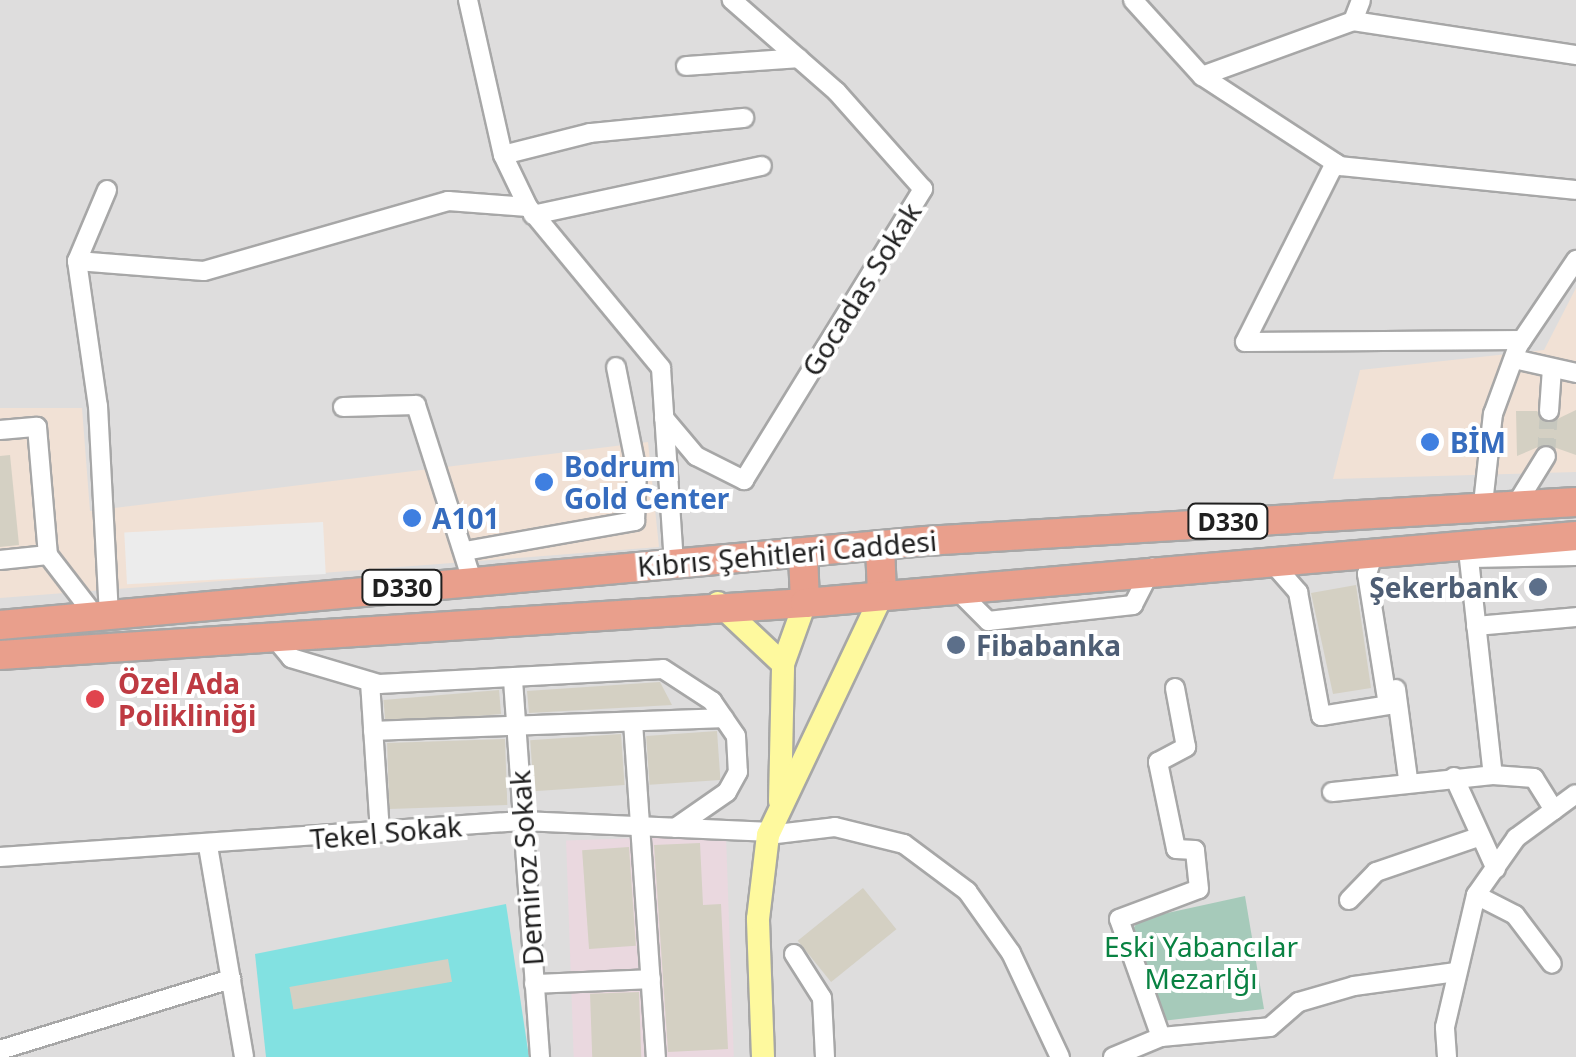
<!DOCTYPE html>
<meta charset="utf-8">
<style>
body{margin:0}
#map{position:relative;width:1576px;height:1057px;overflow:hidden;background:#f0f1e6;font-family:"Noto Sans",sans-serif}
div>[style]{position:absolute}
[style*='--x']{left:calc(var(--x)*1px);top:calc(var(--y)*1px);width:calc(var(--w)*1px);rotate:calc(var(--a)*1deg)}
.residential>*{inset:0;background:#dedddd;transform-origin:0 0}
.commercial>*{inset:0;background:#f1e1d5}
.industrial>*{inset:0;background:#ead8df;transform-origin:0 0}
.cemetery>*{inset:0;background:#a6caba}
.pitch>*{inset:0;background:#82e1e1}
.parking>*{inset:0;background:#ececec;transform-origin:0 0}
.building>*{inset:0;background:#d4d0c3;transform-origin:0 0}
.minor-tunnel>*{height:18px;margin-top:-9px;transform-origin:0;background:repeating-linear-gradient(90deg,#c6c7be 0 18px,transparent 0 27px)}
.roads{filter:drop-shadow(2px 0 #a7a7a7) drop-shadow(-2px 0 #a7a7a7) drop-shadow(0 2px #a7a7a7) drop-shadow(0 -2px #a7a7a7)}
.minor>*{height:18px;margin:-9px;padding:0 9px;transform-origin:9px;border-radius:9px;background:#fff}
.major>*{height:22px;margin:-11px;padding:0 11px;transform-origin:11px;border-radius:11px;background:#fef99e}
.highway>*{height:28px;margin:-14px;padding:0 14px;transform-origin:14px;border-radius:14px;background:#e99f8c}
.dots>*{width:28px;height:28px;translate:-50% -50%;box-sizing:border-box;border:5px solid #fff;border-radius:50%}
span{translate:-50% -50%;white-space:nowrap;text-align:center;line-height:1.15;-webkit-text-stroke:8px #fff;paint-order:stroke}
.shield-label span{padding:2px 8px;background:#fff;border:2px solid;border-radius:8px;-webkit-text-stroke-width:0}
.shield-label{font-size:25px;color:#202020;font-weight:700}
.street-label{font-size:28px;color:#202020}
.shop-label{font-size:28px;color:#366cbe;font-weight:700}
.left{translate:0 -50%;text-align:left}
.service-label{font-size:28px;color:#4e5e75;font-weight:700}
.right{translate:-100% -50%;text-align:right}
.health-label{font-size:28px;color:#be3a42;font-weight:700}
.park-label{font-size:28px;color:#098242}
</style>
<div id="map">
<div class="residential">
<div style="left:0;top:0;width:1576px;height:1057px"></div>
</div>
<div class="commercial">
<div style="clip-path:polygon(1576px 288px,1576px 472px,1333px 479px,1360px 370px,1544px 350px)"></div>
<div style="clip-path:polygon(0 408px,82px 408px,90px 511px,648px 442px,659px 547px,0 598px)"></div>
</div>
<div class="industrial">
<div style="left:726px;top:835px;width:222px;height:160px;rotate:88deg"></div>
</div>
<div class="cemetery">
<div style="clip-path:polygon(1245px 896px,1264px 1009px,1162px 1021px,1132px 930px,1140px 919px)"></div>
</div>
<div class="pitch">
<div style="clip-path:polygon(506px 904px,529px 1057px,266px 1057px,255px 954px)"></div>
</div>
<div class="parking">
<div style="left:323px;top:522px;width:52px;height:199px;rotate:87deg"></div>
</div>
<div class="building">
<div style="clip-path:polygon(1576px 410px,1576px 455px,1545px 444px,1517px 456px,1516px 411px,1537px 411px,1549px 423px)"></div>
<div style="clip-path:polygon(10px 455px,19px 545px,0 547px,0 456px)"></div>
<div style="clip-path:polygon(1356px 585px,1371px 688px,1333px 694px,1311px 593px)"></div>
<div style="clip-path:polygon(660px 682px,672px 705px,529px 713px,527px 691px)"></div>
<div style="left:499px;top:690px;width:24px;height:116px;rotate:85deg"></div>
<div style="left:717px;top:731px;width:49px;height:71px;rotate:86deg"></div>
<div style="left:621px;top:734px;width:51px;height:91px;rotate:86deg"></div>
<div style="left:505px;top:739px;width:66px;height:118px;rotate:88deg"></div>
<div style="clip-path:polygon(700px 843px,703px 905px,721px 904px,728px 1049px,668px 1052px,654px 845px)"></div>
<div style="left:629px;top:847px;width:99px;height:47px;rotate:86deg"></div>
<div style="left:863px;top:888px;width:53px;height:84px;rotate:51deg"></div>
<div style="left:448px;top:959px;width:23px;height:161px;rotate:80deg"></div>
<div style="left:639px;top:992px;width:65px;height:49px;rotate:88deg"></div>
</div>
<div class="minor-tunnel">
<div style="--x:1546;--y:456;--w:45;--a:-86.2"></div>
</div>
<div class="roads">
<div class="minor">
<div style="--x:468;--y:0;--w:159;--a:77.3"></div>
<div style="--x:503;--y:155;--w:58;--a:64.3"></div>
<div style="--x:528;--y:207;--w:209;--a:50.4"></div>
<div style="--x:661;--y:368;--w:194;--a:86.2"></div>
<div style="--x:1133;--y:0;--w:103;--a:47.8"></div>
<div style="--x:1202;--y:76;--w:165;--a:33.1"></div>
<div style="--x:1340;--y:166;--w:237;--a:5.8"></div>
<div style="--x:1353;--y:21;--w:22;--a:-69"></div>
<div style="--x:686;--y:66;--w:113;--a:-4"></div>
<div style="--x:1202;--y:76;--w:161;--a:-20"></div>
<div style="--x:1353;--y:21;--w:226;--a:8.7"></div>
<div style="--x:503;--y:155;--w:90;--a:-14.2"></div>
<div style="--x:590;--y:133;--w:155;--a:-5.6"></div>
<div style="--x:1335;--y:163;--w:200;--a:116.7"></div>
<div style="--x:1245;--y:342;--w:277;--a:-0.4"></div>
<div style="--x:107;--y:190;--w:77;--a:112.9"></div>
<div style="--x:77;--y:261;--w:127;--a:4.5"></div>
<div style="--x:204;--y:271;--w:254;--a:-16"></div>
<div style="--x:448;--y:201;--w:80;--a:4.3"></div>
<div style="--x:533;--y:215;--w:234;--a:-12.1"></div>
<div style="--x:77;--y:261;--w:147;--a:81.8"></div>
<div style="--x:98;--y:406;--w:209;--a:87"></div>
<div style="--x:1514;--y:359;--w:64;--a:12.7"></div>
<div style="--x:343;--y:407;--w:73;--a:-1.6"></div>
<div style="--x:416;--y:405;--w:185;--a:72.3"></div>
<div style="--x:1549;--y:411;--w:43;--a:-86"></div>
<div style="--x:664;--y:418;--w:50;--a:49.9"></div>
<div style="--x:696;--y:456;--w:54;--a:26.6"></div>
<div style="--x:744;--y:480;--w:342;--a:-58.4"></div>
<div style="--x:923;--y:189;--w:130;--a:-131.6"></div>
<div style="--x:837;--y:92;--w:140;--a:-138.8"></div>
<div style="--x:0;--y:430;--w:37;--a:-5"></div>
<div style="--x:37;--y:427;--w:128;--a:85.1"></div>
<div style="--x:1517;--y:503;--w:55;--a:-58.3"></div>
<div style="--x:1483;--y:504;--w:91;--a:-83.7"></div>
<div style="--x:1493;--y:414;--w:72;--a:-69.8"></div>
<div style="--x:1518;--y:346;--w:104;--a:-56"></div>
<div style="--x:1467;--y:541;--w:235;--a:83.7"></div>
<div style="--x:1493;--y:775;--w:41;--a:4.2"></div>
<div style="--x:1534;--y:778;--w:38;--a:58"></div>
<div style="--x:465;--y:551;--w:173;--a:-10"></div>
<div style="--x:635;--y:521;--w:49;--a:-87.7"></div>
<div style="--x:637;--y:472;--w:107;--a:-101.3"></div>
<div style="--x:1470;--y:558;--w:106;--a:-1.1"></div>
<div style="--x:0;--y:560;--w:48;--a:-5.9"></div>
<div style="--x:48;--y:555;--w:77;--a:52.4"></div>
<div style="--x:1270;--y:560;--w:43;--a:48.8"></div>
<div style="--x:1298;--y:592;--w:126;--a:79.5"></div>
<div style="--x:1321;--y:716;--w:68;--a:-9.3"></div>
<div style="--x:1388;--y:705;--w:133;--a:-99.1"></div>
<div style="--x:1367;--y:574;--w:25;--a:-72"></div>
<div style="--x:955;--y:588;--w:47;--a:45"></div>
<div style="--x:988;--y:621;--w:146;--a:-6.3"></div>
<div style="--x:1133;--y:605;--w:42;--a:-62.8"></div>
<div style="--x:1476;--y:626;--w:100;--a:-5.1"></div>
<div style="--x:272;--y:635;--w:30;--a:50"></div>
<div style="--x:291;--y:658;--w:92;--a:16.5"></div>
<div style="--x:379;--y:684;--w:284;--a:-3"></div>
<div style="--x:663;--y:669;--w:59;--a:33.1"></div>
<div style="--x:712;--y:701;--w:42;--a:55.6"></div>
<div style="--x:736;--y:736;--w:36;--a:87"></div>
<div style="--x:738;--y:772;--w:23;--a:119"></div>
<div style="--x:727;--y:792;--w:63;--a:145.3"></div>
<div style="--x:513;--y:680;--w:378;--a:85.9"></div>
<div style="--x:370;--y:682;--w:151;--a:86.2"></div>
<div style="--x:1396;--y:689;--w:91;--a:82.4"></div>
<div style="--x:633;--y:722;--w:336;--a:86.1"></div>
<div style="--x:373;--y:731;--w:351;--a:-2.1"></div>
<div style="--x:1454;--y:777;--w:101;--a:65.5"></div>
<div style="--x:1332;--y:792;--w:162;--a:-6"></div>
<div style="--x:768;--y:835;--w:67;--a:-6.8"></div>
<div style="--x:835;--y:827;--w:71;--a:13.8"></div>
<div style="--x:904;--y:844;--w:79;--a:36.7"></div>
<div style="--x:967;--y:891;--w:76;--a:54.6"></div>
<div style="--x:1011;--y:953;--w:115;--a:64.8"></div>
<div style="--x:208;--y:846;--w:214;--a:80.3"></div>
<div style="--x:0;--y:857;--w:523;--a:-3.95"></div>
<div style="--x:522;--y:821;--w:250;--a:2.5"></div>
<div style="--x:1476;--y:895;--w:44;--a:27.1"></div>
<div style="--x:1515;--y:915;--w:61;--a:52.9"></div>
<div style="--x:1349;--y:900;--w:39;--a:-46"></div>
<div style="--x:1376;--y:872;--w:108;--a:-18.9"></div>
<div style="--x:794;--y:954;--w:52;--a:57.5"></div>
<div style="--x:822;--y:998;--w:59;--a:87.1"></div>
<div style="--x:534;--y:984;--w:117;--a:-2.4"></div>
<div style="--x:1161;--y:1037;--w:125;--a:-109.6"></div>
<div style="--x:1119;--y:919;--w:85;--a:-20.6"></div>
<div style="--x:1199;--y:889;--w:39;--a:-96"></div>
<div style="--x:1195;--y:850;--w:19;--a:-177"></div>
<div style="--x:1176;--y:849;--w:89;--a:-101.7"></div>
<div style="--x:1158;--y:762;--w:32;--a:-28"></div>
<div style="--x:1186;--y:747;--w:60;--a:-100.6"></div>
<div style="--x:0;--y:1050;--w:242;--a:-17.1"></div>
<div style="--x:1113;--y:1057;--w:52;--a:-22.6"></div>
<div style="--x:1161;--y:1037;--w:109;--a:-5.2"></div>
<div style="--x:1270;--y:1027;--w:38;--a:-41"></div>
<div style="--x:1299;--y:1002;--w:57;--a:-16.2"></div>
<div style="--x:1354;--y:986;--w:103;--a:-7.8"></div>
<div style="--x:1447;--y:1057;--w:30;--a:-94"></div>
<div style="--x:1445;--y:1027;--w:136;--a:-76.8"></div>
<div style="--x:1476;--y:895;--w:70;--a:-54.9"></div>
<div style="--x:1516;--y:838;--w:74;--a:-36.3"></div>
</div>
<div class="major">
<div style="--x:718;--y:603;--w:89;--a:43.2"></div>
<div style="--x:780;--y:801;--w:137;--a:-88.7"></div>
<div style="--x:783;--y:664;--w:65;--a:-70.2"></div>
<div style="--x:763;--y:1057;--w:138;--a:-92.1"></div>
<div style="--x:758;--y:919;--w:85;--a:-83.2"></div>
<div style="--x:768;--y:835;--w:266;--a:-64.6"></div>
</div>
<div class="highway">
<div style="--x:880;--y:545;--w:50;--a:87.7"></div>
<div style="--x:803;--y:553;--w:50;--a:87.7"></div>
<div style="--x:0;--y:625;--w:929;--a:-5.19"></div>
<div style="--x:925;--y:541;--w:652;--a:-3.43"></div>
<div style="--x:0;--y:655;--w:807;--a:-3.7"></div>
<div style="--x:805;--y:603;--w:774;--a:-4.97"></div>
</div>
</div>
<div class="dots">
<div style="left:1430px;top:442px;background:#3f7fe0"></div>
<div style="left:544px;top:482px;background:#3f7fe0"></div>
<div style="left:412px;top:518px;background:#3f7fe0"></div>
<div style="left:1538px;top:587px;background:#5c6f8a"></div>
<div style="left:956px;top:645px;background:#5c6f8a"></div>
<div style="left:95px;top:699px;background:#e0444e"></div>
</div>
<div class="shield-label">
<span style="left:1228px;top:521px">D330</span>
<span style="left:402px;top:587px">D330</span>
</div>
<div class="street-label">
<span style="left:861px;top:289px;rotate:-58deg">Gocadas Sokak</span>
<span style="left:787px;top:553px;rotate:-5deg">Kıbrıs Şehitleri Caddesi</span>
<span style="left:386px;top:832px;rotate:-5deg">Tekel Sokak</span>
<span style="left:526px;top:868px;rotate:-94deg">Demiroz Sokak</span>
</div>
<div class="shop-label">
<span class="left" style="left:1450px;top:442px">BİM</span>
<span class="left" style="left:564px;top:482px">Bodrum<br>Gold Center</span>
<span class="left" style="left:432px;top:518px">A101</span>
</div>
<div class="service-label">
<span class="right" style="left:1518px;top:587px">Şekerbank</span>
<span class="left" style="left:976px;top:645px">Fibabanka</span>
</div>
<div class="health-label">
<span class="left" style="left:118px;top:699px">Özel Ada<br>Polikliniği</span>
</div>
<div class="park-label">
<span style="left:1201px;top:962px">Eski Yabancılar<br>Mezarlğı</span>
</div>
</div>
